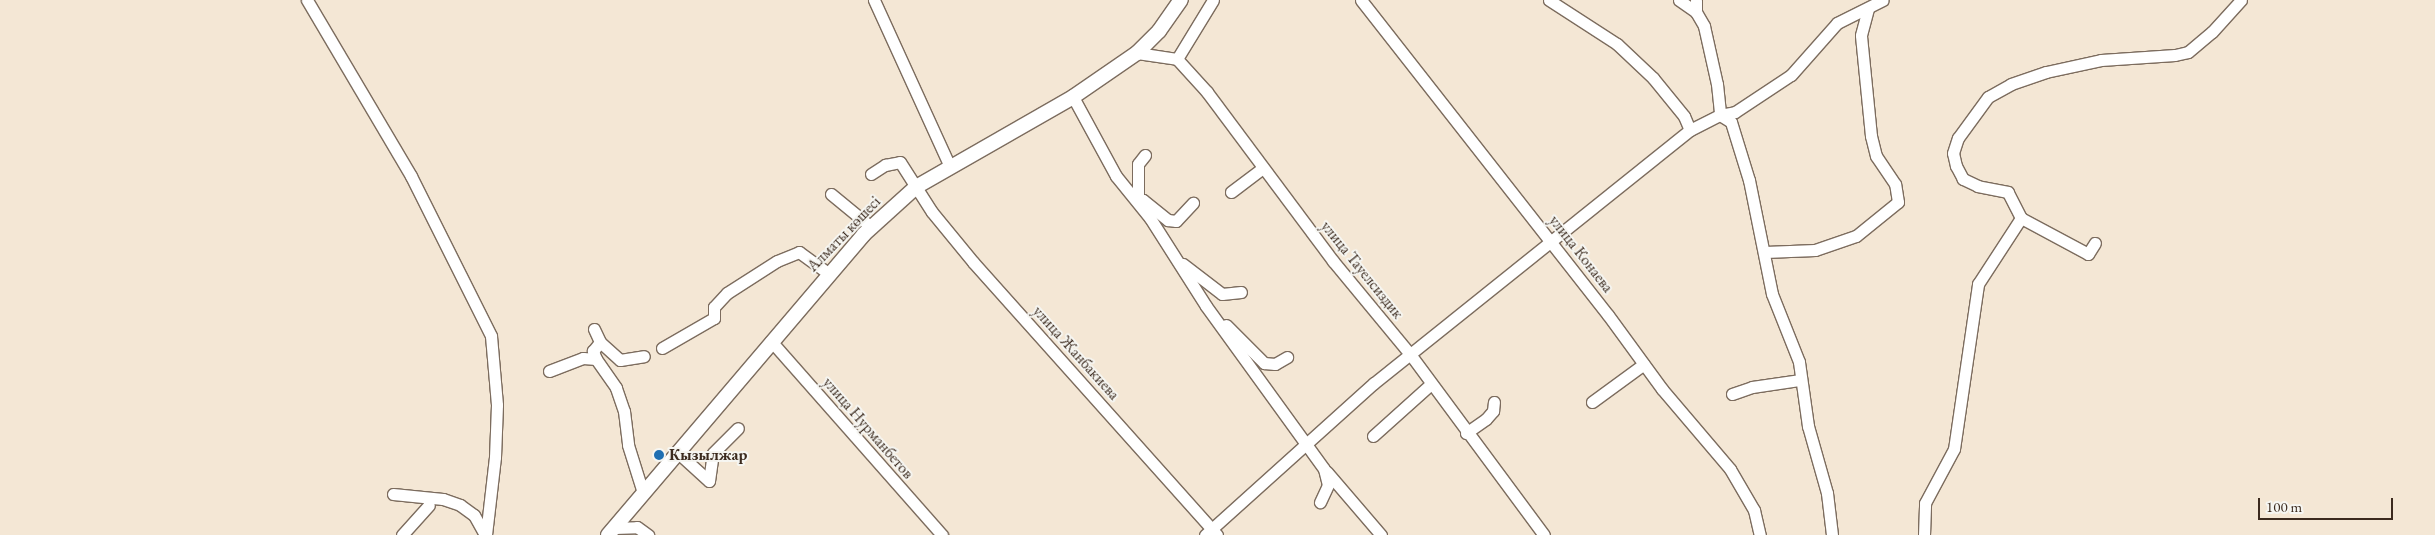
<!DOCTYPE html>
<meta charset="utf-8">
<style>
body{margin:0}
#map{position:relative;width:2435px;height:535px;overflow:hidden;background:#f4e7d5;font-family:"EB Garamond",serif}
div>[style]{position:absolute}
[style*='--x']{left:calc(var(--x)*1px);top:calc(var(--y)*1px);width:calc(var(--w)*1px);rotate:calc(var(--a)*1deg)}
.roads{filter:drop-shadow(1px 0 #7c6c5e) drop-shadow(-1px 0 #7c6c5e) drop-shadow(0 1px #7c6c5e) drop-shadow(0 -1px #7c6c5e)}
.minor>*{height:11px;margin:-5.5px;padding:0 5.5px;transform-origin:5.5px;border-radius:5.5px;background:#fff}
.major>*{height:14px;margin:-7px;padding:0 7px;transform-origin:7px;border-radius:7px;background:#fff}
.dots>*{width:14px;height:14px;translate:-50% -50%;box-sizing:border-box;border:2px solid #f6f6f2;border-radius:50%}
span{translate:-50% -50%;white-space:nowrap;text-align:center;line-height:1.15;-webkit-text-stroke:4px #f6f6f2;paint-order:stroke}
.street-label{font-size:16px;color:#3b2a1e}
.poi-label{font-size:16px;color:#3b2a1e;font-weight:700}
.left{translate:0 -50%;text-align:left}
.scale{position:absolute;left:2258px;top:498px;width:135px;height:22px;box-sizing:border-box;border:2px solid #3b2a1e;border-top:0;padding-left:6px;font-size:15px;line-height:18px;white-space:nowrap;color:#3b2a1e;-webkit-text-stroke:4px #f6f6f2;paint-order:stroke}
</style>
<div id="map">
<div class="roads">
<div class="minor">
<div style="--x:307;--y:0;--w:204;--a:59.4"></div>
<div style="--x:411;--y:176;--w:179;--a:63.4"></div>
<div style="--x:491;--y:336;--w:69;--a:85"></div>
<div style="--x:497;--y:405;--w:52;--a:92.2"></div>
<div style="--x:495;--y:457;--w:79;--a:96.6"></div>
<div style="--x:874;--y:0;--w:183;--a:65.5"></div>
<div style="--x:1361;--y:0;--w:400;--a:51.9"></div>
<div style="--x:1608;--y:315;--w:92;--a:53.9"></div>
<div style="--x:1662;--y:389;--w:105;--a:49.6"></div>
<div style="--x:1730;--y:469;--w:48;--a:59.7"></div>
<div style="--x:1754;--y:510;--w:26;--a:77"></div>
<div style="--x:1549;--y:0;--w:81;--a:32.9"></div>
<div style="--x:1617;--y:44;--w:50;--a:43.4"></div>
<div style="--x:1653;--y:78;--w:49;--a:50.8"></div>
<div style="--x:1684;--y:116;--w:15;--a:67"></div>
<div style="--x:1679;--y:0;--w:21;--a:35"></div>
<div style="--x:1696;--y:0;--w:12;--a:90"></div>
<div style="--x:1696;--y:12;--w:16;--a:60"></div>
<div style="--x:1704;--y:26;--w:59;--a:77.4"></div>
<div style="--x:1717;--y:84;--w:31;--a:84"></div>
<div style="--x:1137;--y:53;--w:40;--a:8.5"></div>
<div style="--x:1177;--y:59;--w:45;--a:47.7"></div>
<div style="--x:1207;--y:92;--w:211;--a:53.3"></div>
<div style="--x:1333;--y:261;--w:121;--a:50.4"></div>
<div style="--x:1410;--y:354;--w:225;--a:53.5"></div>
<div style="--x:1177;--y:59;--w:69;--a:-58.6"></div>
<div style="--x:1073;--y:97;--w:90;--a:61.4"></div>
<div style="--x:1116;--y:176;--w:54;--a:51"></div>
<div style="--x:1150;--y:218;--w:104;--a:57.5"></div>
<div style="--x:1206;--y:306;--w:201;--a:54.1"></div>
<div style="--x:1324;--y:469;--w:16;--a:76"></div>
<div style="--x:1328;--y:485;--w:19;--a:115"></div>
<div style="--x:1720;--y:115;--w:13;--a:32"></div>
<div style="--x:1731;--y:122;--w:61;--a:72.8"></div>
<div style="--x:1749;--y:180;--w:116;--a:78.6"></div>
<div style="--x:1772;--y:294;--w:73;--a:68.3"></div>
<div style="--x:1799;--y:362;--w:65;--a:82"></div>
<div style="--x:1808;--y:426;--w:70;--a:74.2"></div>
<div style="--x:1827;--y:493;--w:42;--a:83.2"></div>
<div style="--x:1145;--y:155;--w:11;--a:128"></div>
<div style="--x:1138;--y:164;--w:37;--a:90"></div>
<div style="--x:1138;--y:201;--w:5;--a:-11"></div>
<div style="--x:1143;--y:200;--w:32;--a:39"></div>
<div style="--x:1168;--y:220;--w:8;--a:7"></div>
<div style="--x:1176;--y:221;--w:25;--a:-47"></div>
<div style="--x:871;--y:174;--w:17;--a:-33"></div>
<div style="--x:885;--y:165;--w:15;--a:-11"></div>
<div style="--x:900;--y:162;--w:59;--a:57.4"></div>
<div style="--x:932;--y:212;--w:65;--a:50.6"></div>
<div style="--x:973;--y:262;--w:366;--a:48.2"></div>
<div style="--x:1231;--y:192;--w:40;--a:-37"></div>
<div style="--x:831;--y:194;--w:52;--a:39.5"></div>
<div style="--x:2021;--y:218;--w:76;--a:28.2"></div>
<div style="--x:2088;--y:254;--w:13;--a:-58"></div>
<div style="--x:1765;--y:252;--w:50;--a:-2.3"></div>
<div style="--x:1815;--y:250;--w:43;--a:-18.9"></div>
<div style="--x:1856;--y:236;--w:54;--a:-39"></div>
<div style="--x:1898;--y:202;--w:18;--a:-99"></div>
<div style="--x:1895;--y:184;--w:34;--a:-124"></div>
<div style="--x:1876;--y:156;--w:21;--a:-104"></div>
<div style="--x:1871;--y:136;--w:101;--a:-95.7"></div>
<div style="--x:1861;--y:35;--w:27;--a:-75"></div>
<div style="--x:1183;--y:264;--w:49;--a:37.6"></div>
<div style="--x:1222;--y:294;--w:19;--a:-6"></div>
<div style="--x:1226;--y:325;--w:54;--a:45"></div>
<div style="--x:1264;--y:363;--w:11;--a:5"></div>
<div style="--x:1275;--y:364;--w:14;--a:-30"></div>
<div style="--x:594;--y:329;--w:14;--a:65"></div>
<div style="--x:771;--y:341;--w:259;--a:48.6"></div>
<div style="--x:662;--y:348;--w:60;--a:-30"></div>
<div style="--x:714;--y:318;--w:11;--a:-90"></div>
<div style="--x:714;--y:307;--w:19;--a:-47"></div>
<div style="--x:727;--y:293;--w:59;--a:-32.6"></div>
<div style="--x:777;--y:261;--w:24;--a:-22"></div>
<div style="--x:799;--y:252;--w:37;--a:36"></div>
<div style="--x:596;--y:359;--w:9;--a:-111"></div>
<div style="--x:593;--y:351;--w:11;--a:-52"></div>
<div style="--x:600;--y:342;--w:27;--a:42"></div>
<div style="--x:620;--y:360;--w:24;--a:-9"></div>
<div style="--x:549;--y:371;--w:36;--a:-21"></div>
<div style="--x:583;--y:358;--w:13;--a:4"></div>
<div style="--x:596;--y:359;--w:35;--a:55"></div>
<div style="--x:616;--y:388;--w:24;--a:71"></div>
<div style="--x:624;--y:411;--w:34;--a:83"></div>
<div style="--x:628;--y:445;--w:50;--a:72.6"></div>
<div style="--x:1732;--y:394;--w:21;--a:-19"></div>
<div style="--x:1752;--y:387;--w:49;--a:-8.3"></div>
<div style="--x:1592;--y:402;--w:64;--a:-36.2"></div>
<div style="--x:1466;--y:433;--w:24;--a:-35"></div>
<div style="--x:1486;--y:419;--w:11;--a:-49"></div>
<div style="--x:1493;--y:411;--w:9;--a:-84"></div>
<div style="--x:1373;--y:436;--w:78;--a:-41.9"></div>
<div style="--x:677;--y:452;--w:43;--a:42.2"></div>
<div style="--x:709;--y:481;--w:28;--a:-82"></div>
<div style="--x:713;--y:453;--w:35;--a:-45"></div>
<div style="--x:1327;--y:472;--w:83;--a:49.4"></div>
<div style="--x:393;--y:494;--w:50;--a:5.7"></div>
<div style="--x:443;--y:499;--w:18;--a:19"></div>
<div style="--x:460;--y:505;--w:17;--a:36"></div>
<div style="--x:474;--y:515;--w:23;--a:61"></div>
<div style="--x:614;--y:528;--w:23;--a:-2"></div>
<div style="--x:637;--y:527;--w:14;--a:36"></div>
<div style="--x:402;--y:535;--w:40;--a:-48"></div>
<div style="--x:1205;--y:535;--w:227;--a:-42"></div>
<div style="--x:1374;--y:383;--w:405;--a:-38.7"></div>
<div style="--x:1690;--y:130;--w:34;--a:-27"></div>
<div style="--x:1720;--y:115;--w:15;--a:-11"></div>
<div style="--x:1735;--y:112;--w:67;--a:-33.5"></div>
<div style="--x:1791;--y:75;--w:69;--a:-48.5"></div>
<div style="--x:1837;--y:23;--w:51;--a:-26.6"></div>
<div style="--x:1924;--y:535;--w:32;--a:-88"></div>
<div style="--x:1925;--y:503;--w:61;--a:-61.8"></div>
<div style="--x:1954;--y:449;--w:167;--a:-81.7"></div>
<div style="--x:1978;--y:284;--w:79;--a:-56.9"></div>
<div style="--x:2021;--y:218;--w:29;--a:-117"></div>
<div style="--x:2008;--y:192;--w:31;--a:-169"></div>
<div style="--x:1978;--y:186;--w:17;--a:-155"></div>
<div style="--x:1963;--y:179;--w:15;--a:-118"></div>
<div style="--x:1956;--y:166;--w:13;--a:-103"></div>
<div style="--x:1953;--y:153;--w:16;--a:-72"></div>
<div style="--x:1958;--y:138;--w:51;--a:-53.8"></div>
<div style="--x:1988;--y:97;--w:26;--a:-29"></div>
<div style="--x:2011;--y:84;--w:37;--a:-19"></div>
<div style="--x:2046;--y:72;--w:56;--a:-12.3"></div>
<div style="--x:2101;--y:60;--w:74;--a:-3.9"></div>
<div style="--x:2175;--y:55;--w:13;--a:-13"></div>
<div style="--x:2188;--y:52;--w:31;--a:-40"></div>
<div style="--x:2212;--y:32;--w:43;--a:-47.8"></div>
</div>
<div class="major">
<div style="--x:608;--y:535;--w:395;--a:-49.6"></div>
<div style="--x:864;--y:234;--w:70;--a:-42.1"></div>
<div style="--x:916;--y:187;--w:181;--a:-29.8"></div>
<div style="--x:1073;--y:97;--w:78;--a:-34.5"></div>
<div style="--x:1137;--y:53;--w:31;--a:-45"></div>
<div style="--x:1159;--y:31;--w:38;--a:-55"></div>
</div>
</div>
<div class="dots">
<div style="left:659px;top:455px;background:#1f6fb2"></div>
</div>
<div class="street-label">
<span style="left:844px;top:234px;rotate:-46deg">Алматы көшесі</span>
<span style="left:1581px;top:254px;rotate:52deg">улица Конаева</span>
<span style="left:1362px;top:270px;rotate:51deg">улица Тауелсиздик</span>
<span style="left:1076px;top:353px;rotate:48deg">улица Жанбакиева</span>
<span style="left:868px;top:428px;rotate:49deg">улица Нурманбетов</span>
</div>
<div class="poi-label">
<span class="left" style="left:669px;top:455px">Кызылжар</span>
</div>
<div class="scale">100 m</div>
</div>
